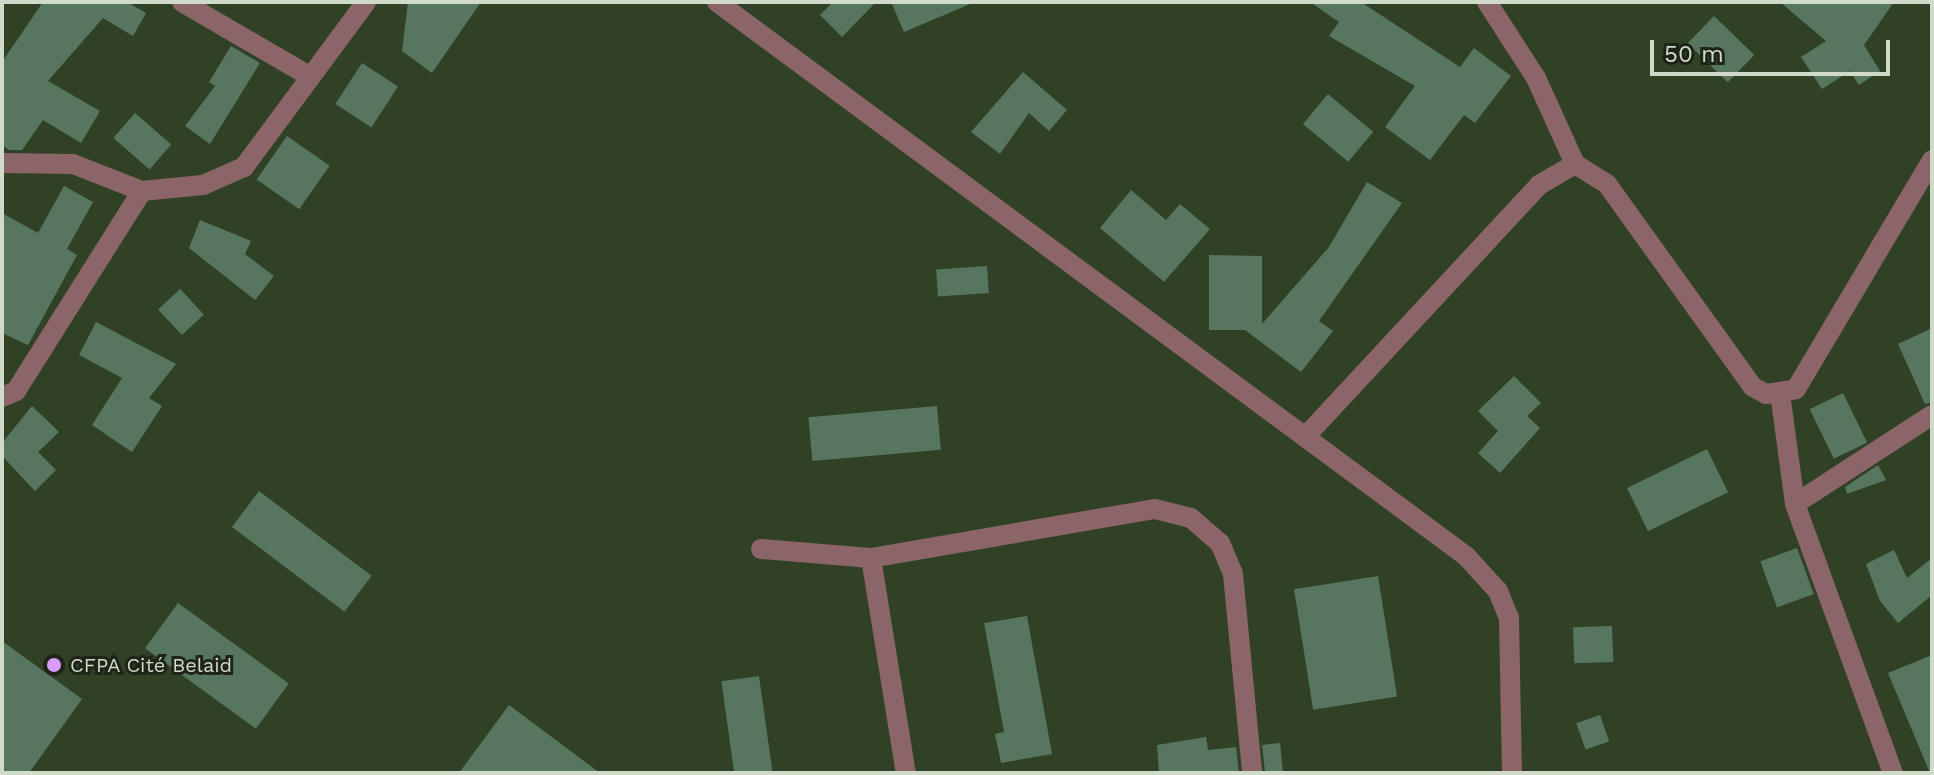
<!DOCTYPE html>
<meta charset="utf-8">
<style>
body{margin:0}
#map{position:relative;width:1934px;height:775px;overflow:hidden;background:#314125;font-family:"Work Sans",sans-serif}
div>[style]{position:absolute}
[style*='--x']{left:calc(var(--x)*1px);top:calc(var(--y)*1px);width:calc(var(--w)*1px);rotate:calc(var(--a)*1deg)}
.building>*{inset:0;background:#57765f;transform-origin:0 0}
.minor>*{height:20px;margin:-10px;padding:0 10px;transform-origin:10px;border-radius:10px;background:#8c6569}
.dots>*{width:22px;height:22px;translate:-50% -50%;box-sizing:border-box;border:4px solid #1e2518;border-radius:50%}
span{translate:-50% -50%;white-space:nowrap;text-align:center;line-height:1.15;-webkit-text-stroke:6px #1e2518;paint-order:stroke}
.poi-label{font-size:20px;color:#d0dac9}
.left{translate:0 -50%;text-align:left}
.frame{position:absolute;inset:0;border:4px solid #d0dac9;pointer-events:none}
.scale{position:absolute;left:1650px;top:40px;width:240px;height:36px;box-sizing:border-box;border:4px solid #d0dac9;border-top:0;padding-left:10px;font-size:24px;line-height:28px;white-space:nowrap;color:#d0dac9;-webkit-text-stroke:6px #1e2518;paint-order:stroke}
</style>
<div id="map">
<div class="building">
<div style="clip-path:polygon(43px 2px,127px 2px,146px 13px,133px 36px,103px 18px,48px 81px,100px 111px,81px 143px,43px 120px,22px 150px,9px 150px,2px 145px,2px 62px)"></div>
<div style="clip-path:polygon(408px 2px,481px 2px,432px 73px,402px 51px)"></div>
<div style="clip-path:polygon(833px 2px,876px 2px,842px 37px,820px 15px)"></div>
<div style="clip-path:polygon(891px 2px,975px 2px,904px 32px)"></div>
<div style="clip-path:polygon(1310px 2px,1361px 2px,1460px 67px,1474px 48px,1511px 76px,1475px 123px,1464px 115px,1430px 160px,1385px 127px,1415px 86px,1329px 36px,1339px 22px)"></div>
<div style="clip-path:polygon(1780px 2px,1894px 2px,1864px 45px,1880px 71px,1859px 85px,1850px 71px,1822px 89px,1801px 57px,1826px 41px)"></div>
<div style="left:1714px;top:16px;width:56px;height:38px;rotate:44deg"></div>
<div style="clip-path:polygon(231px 46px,260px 63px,210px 144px,185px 126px,215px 86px,209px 82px)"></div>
<div style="left:362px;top:63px;width:43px;height:49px;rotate:33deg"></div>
<div style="clip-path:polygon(1023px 72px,1067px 110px,1049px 131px,1029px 113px,1000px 154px,971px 132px)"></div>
<div style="left:1328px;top:94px;width:59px;height:39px;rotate:40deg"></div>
<div style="left:135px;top:113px;width:48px;height:33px;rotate:41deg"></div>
<div style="left:287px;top:136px;width:52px;height:53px;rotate:35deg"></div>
<div style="clip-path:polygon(1367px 182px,1402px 203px,1319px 321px,1333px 331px,1301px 372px,1245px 330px,1209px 330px,1209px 255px,1262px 256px,1262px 324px,1329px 247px)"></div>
<div style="clip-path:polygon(64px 186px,93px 202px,67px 249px,77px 255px,28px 345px,2px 333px,2px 213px,38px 233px)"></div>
<div style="clip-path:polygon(1131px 190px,1166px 220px,1180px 204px,1210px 229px,1164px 282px,1100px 228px)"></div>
<div style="clip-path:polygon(200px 220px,251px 241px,245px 254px,274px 276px,255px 300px,189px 248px)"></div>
<div style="left:987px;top:266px;width:27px;height:51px;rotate:86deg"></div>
<div style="left:180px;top:289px;width:35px;height:30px;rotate:47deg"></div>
<div style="clip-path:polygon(96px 322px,176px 364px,149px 398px,162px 406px,132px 452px,92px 425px,122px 378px,79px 355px)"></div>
<div style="clip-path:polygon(1932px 328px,1932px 402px,1925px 404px,1898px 344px)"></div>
<div style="clip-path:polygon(1514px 376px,1541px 403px,1527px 416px,1540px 428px,1500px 473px,1478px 453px,1498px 431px,1478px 411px)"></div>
<div style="left:1843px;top:393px;width:55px;height:37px;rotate:64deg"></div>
<div style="clip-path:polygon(32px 406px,59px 432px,38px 452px,56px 470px,35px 491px,2px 456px,2px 443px)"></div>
<div style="left:937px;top:406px;width:44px;height:129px;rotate:85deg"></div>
<div style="left:1707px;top:449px;width:48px;height:89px;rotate:64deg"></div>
<div style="clip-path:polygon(1878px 465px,1886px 480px,1847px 494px,1845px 487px)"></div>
<div style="left:259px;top:491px;width:141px;height:45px;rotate:37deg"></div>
<div style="left:1797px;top:548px;width:49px;height:39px;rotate:70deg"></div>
<div style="clip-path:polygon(1894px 550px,1907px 578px,1932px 558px,1932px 595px,1898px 623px,1880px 601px,1866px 564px)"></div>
<div style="left:1378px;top:576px;width:122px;height:85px;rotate:81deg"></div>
<div style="left:178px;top:603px;width:137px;height:56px;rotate:36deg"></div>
<div style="clip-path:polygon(1027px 616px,1052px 754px,1001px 763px,995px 734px,1004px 732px,984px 623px)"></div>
<div style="left:1612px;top:626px;width:36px;height:39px;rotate:88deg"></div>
<div style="clip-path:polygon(2px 641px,82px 699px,29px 773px,2px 773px)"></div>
<div style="clip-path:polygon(1932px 655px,1932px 773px,1930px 773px,1888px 673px)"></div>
<div style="left:759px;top:676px;width:98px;height:38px;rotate:82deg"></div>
<div style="clip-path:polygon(509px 705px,600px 773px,459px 773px)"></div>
<div style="left:1600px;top:715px;width:28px;height:25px;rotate:71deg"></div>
<div style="clip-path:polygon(1206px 737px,1208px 750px,1236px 747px,1239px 773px,1159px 773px,1157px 745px)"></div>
<div style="left:1280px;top:743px;width:30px;height:18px;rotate:84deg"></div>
</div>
<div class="minor">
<div style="--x:182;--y:2;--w:147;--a:30.2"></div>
<div style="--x:717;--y:2;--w:932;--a:36.49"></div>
<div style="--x:1466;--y:556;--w:47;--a:47.6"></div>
<div style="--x:1498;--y:591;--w:29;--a:68"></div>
<div style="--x:1509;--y:618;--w:155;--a:88.9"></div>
<div style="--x:1487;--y:2;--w:90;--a:57.2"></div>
<div style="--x:1536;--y:78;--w:94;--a:65.6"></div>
<div style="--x:2;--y:163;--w:71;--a:0.8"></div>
<div style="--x:73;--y:164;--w:74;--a:21.4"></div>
<div style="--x:142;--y:191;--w:61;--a:-5.6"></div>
<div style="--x:203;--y:185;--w:45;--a:-23.7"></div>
<div style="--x:244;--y:167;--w:205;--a:-53.5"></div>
<div style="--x:1780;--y:393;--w:112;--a:82.3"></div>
<div style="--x:1795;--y:504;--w:286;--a:70"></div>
<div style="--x:2;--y:397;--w:15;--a:-23"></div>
<div style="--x:16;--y:391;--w:236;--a:-57.8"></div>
<div style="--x:1305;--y:437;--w:344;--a:-47.1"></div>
<div style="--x:1539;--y:185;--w:42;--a:-30.3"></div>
<div style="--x:1575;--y:164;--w:38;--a:32"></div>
<div style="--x:1607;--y:184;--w:250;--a:54.3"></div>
<div style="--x:1753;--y:387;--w:15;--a:28"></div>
<div style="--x:1766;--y:394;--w:30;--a:-9"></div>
<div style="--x:1796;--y:389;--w:266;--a:-59.3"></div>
<div style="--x:1795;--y:504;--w:163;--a:-33"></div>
<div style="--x:761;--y:549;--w:110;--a:4.7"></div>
<div style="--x:871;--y:558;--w:288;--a:-9.8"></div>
<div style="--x:1155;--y:509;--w:37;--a:14"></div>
<div style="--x:1191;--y:518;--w:38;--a:41"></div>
<div style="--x:1220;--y:543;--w:34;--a:67"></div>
<div style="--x:1233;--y:574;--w:200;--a:84.5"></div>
<div style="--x:871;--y:558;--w:218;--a:80.8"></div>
</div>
<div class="dots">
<div style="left:54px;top:665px;background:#d79bf9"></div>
</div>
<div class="poi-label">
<span class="left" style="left:70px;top:665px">CFPA Cité Belaid</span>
</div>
<div class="frame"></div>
<div class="scale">50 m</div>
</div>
